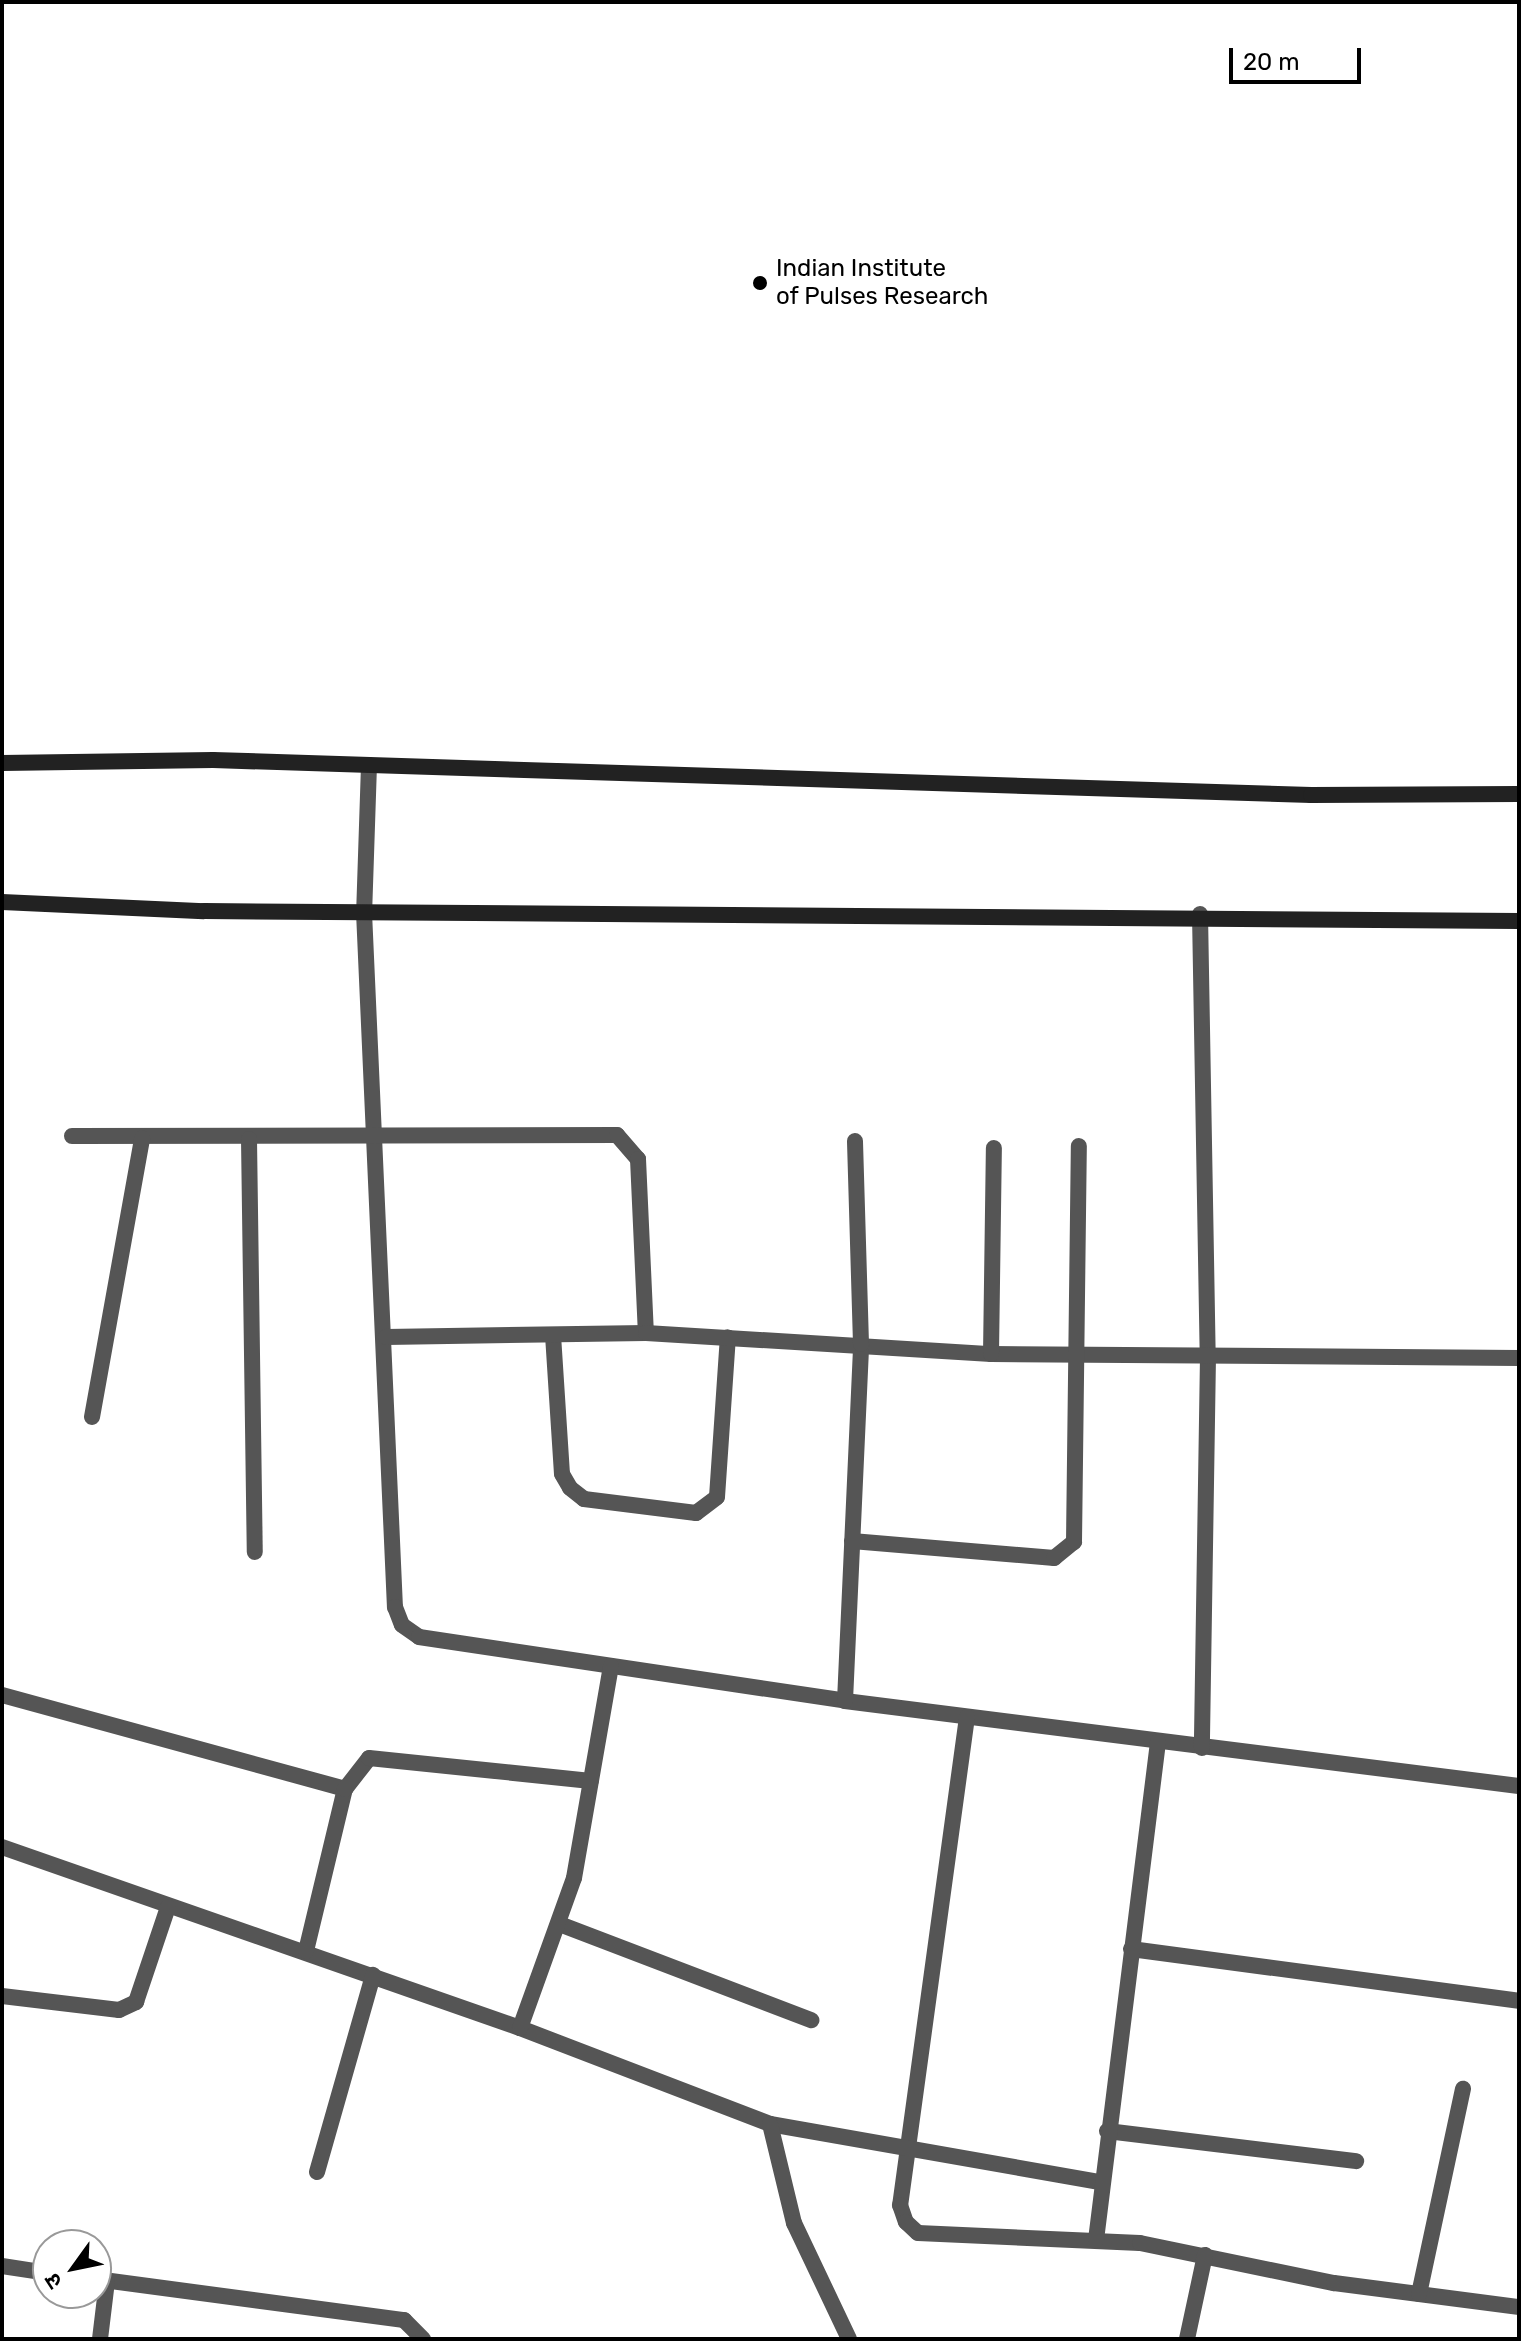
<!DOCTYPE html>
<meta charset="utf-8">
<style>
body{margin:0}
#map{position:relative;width:1521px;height:2341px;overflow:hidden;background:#fff;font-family:Rubik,"Noto Sans Devanagari",sans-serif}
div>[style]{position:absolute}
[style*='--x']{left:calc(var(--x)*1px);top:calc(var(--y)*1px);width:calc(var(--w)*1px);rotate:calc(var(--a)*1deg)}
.street>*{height:16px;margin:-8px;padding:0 8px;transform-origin:8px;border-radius:8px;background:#555}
.secondary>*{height:16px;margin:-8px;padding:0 8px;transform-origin:8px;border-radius:8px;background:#222}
.dots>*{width:22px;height:22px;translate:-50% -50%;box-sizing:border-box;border:4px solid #fff;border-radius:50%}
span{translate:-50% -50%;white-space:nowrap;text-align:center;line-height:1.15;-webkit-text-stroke:6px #fff;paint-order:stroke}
.poi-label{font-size:24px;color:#000}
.left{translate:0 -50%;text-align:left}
.frame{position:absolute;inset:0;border:4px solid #000;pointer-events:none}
.north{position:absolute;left:32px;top:2229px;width:80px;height:80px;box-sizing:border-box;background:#fff;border:2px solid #999;border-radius:50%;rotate:237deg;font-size:22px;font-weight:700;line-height:32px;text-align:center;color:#000}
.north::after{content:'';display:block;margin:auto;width:28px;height:36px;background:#000;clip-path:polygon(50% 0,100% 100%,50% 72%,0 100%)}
.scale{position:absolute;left:1229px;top:48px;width:132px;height:36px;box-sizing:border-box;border:4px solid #000;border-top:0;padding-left:10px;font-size:24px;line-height:28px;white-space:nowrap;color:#000;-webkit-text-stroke:6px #fff;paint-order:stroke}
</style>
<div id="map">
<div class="street">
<div style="--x:369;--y:765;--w:147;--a:91.9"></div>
<div style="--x:364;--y:912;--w:696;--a:87.45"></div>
<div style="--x:395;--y:1607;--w:19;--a:69"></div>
<div style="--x:402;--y:1625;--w:21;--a:35"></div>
<div style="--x:419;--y:1637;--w:431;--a:8.5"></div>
<div style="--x:845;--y:1701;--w:679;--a:7.19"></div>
<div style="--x:1200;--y:914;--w:442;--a:89"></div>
<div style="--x:1208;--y:1356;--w:392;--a:90.9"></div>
<div style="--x:72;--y:1136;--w:545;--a:-0.11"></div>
<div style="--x:617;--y:1135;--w:32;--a:49"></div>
<div style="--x:638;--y:1159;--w:174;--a:87.4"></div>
<div style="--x:249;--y:1139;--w:413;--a:89.2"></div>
<div style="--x:553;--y:1335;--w:139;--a:86.3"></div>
<div style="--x:562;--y:1474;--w:16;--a:60"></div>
<div style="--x:570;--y:1488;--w:18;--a:38"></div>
<div style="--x:584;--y:1499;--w:113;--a:7.1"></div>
<div style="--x:696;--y:1513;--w:26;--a:-37"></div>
<div style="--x:717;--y:1497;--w:160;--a:-86.1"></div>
<div style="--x:386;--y:1337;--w:260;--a:-0.9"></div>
<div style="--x:646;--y:1333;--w:346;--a:3.5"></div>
<div style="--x:991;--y:1354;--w:528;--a:0.43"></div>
<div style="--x:991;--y:1354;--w:206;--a:-89.2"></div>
<div style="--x:92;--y:1417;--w:283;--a:-79.8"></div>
<div style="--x:852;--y:1541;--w:203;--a:4.8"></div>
<div style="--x:1054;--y:1558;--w:26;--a:-39"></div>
<div style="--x:1074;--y:1542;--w:396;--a:-89.3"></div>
<div style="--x:2;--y:1695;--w:356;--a:15.3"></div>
<div style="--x:845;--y:1701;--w:357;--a:-87.4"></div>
<div style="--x:861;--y:1344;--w:203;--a:-91.7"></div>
<div style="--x:967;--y:1717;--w:493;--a:97.8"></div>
<div style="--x:900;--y:2205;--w:18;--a:71"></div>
<div style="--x:906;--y:2222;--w:16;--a:43"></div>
<div style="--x:918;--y:2233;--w:222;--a:2.6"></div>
<div style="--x:1140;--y:2243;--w:198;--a:11.7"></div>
<div style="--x:1334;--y:2283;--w:187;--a:7.4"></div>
<div style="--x:2;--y:1847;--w:549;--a:19.26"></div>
<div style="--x:520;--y:2028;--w:268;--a:21"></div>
<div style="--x:770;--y:2124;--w:335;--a:10"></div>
<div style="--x:562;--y:1925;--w:267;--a:20.9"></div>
<div style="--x:1131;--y:1949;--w:391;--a:7.6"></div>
<div style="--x:306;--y:1951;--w:167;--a:-76.5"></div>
<div style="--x:345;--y:1789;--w:39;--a:-52"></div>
<div style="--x:369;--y:1758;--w:223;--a:5.9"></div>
<div style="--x:2;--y:1996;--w:118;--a:6.8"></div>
<div style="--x:119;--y:2010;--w:19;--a:-25"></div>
<div style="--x:136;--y:2002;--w:100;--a:-71.4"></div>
<div style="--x:520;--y:2028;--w:159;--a:-70.2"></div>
<div style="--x:574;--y:1878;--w:215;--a:-80.1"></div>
<div style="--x:770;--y:2124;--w:102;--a:76.4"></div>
<div style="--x:794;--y:2223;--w:128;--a:64.6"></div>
<div style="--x:1107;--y:2131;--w:251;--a:6.9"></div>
<div style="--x:317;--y:2172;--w:205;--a:-74.1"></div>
<div style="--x:1096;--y:2240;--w:502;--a:-82.9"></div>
<div style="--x:2;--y:2266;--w:47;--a:8.7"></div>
<div style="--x:96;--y:2279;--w:311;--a:7.6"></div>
<div style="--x:404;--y:2320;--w:27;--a:45"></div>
<div style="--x:1419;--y:2294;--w:210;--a:-77.9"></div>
<div style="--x:100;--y:2339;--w:58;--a:-83.1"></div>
<div style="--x:1187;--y:2339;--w:86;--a:-77.9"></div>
</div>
<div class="secondary">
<div style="--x:2;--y:763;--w:211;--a:-0.8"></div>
<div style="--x:213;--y:760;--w:1099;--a:1.83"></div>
<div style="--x:1311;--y:795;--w:208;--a:-0.3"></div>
<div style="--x:2;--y:902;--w:202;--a:2.6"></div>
<div style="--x:204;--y:911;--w:1315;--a:0.44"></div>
</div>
<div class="dots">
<div style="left:760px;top:283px;background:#000"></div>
</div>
<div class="poi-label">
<span class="left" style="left:776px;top:283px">Indian Institute<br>of Pulses Research</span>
</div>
<div class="frame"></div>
<div class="north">उ</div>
<div class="scale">20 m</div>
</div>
